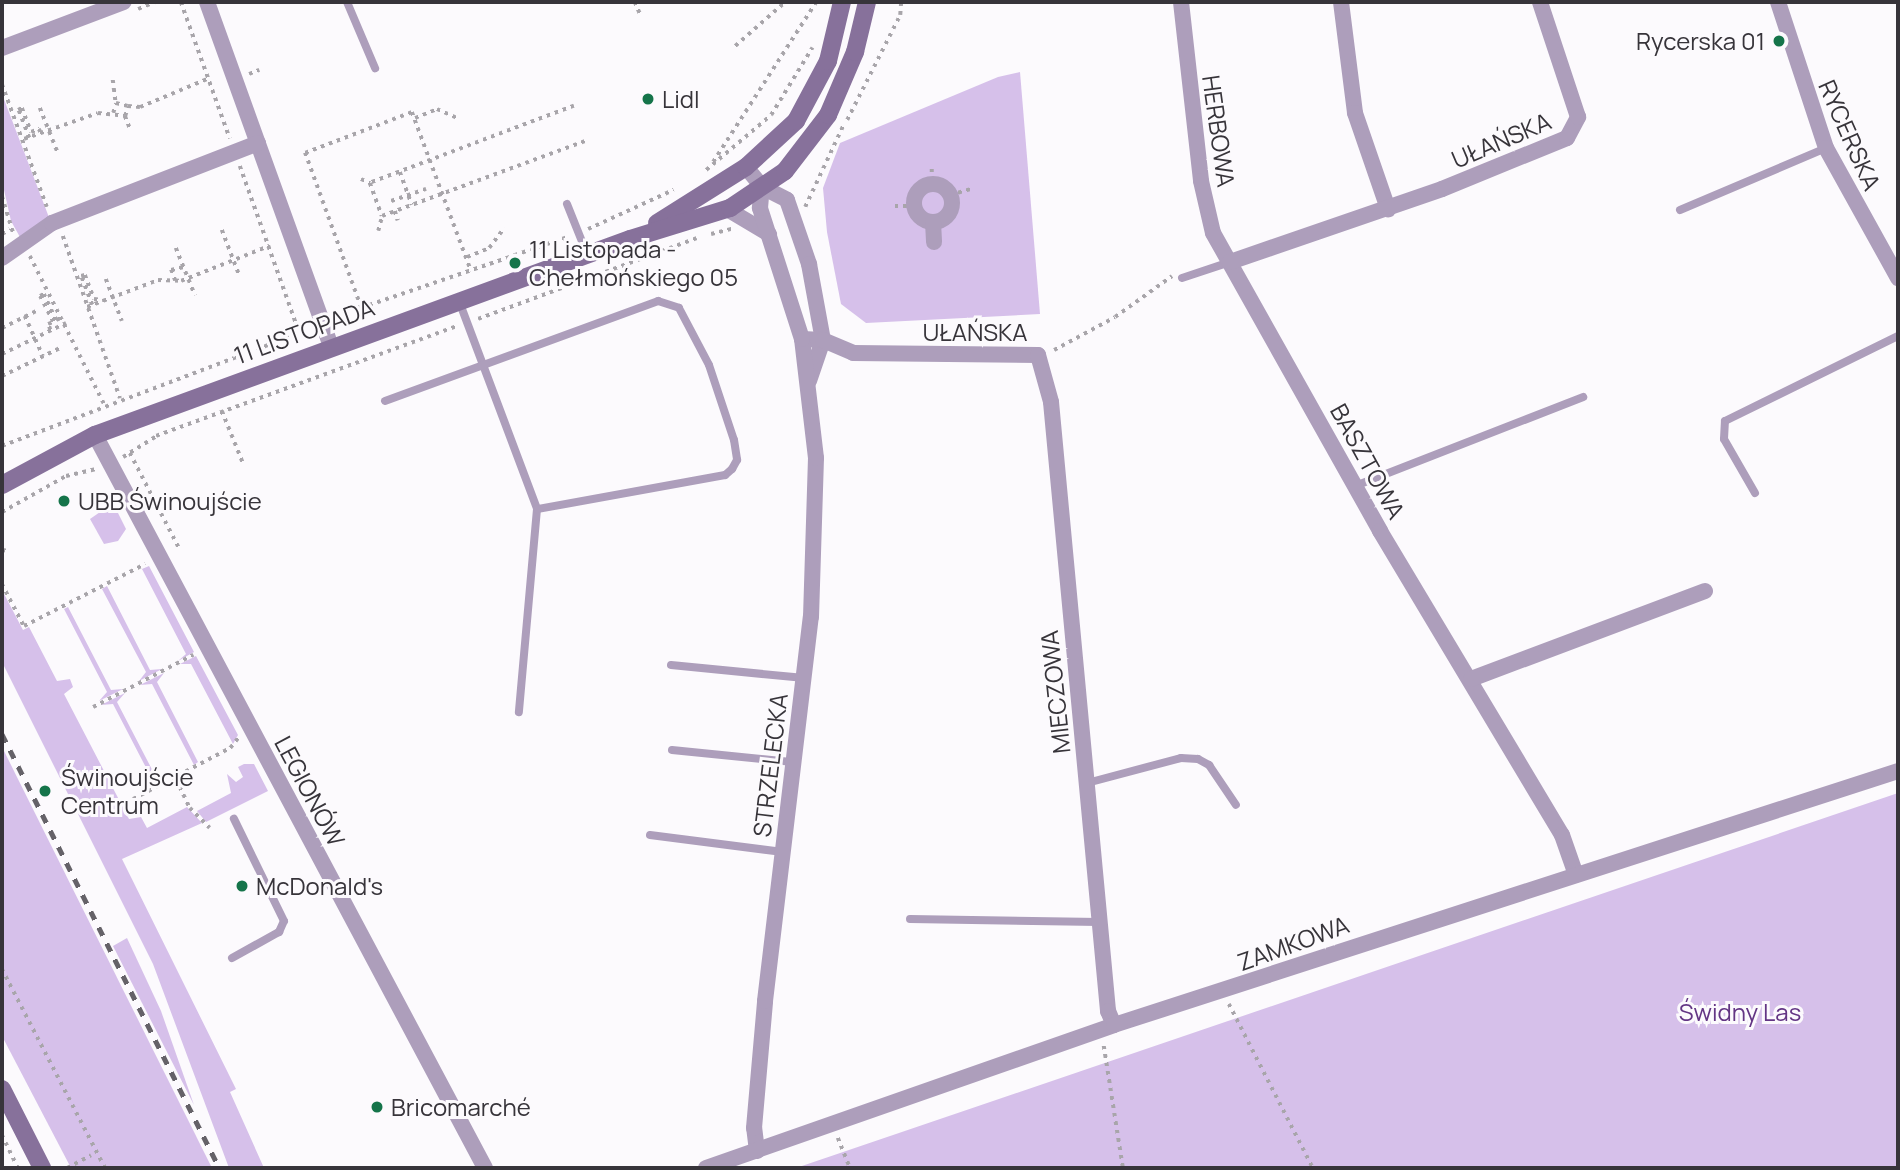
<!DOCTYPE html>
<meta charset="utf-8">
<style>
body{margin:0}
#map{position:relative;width:1900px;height:1170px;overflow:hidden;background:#fcfafd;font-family:Manrope,sans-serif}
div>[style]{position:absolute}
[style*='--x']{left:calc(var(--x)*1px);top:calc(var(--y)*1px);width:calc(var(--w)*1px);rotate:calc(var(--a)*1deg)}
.green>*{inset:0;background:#d6c0ea}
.path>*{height:3.5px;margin-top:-1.75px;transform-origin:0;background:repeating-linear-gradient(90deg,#a8a5aa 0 3.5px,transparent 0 8.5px)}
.lane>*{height:8px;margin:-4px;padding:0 4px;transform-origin:4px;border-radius:4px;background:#ad9ebb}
.street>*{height:16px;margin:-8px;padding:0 8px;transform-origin:8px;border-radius:8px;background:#ad9ebb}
.street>.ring{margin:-8px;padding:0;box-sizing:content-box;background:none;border:16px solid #ad9ebb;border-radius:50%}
.secondary>*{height:18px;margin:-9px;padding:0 9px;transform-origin:9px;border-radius:9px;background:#87719b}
.rail>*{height:5px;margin-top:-2.5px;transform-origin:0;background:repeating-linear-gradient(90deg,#656268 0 9px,transparent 0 18px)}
.dots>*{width:19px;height:19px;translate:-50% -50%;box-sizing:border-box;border:4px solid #fcfafd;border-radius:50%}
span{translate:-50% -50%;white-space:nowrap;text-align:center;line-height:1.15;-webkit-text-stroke:6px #fcfafd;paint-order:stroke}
.poi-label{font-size:24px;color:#37343a}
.right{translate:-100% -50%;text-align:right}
.left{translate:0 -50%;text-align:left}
.street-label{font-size:24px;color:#37343a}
.park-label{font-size:24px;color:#633584}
.frame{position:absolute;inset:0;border:4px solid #37343a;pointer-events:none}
</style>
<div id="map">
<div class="green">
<div style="clip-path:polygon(1020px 72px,1040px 314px,866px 323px,841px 304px,827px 232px,823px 188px,840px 143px,998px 77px)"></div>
<div style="clip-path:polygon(2px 94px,50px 220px,21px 239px,11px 221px,2px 181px)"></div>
<div style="clip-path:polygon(113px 503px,126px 529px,118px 541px,104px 544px,90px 519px)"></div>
<div style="clip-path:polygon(149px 566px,194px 652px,178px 661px,186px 654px,142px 569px)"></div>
<div style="clip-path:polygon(107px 586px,150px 670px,162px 669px,139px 681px,146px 672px,102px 589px)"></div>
<div style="clip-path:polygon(2px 590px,23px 630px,29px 627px,57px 681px,70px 679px,73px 687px,64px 694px,129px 819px,141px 817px,147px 828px,187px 807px,202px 823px,122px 859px,236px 1089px,230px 1092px,264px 1168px,229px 1168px,153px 964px,2px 662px)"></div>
<div style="clip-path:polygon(68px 607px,111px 690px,123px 689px,99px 701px,107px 692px,64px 609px)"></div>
<div style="clip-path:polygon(196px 656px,238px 735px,233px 744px,191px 664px,180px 664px)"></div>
<div style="clip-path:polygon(164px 673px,157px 682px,198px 762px,194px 765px,152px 684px,140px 685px)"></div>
<div style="clip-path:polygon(125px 693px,117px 702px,159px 783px,155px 785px,113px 704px,101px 705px)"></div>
<div style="clip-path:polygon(2px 747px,212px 1168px,71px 1168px,2px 1036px)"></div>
<div style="clip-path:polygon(244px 764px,254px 764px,268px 791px,206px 822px,197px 811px,231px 793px,227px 774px,236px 782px,243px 777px,238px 767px)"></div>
<div style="clip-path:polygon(1898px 793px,1898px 1168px,796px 1168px)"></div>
<div style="clip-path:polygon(127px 938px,161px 1011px,194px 1105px,113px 946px)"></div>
</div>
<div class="path">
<div style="--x:181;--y:2;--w:145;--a:70.3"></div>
<div style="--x:635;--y:2;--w:15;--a:67"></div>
<div style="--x:138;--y:9;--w:18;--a:-22"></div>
<div style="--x:735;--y:46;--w:67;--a:-41.3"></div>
<div style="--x:249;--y:74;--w:11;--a:-22"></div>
<div style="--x:113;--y:80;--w:23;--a:83"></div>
<div style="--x:2;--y:84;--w:131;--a:69.9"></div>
<div style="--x:574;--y:106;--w:218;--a:159.3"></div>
<div style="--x:370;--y:183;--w:35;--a:70"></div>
<div style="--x:382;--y:216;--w:219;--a:-20.3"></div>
<div style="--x:40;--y:108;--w:48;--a:68.2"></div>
<div style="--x:113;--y:113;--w:10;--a:-73"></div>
<div style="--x:116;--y:103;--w:12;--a:14"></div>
<div style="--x:125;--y:116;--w:16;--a:68"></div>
<div style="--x:415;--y:118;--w:24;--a:-22"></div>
<div style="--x:437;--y:109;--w:24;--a:24"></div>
<div style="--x:847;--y:120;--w:118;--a:-63.2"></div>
<div style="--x:900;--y:15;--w:13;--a:-86"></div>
<div style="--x:29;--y:138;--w:30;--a:-111"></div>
<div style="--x:18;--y:110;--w:4;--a:-27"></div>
<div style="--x:22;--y:108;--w:26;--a:69"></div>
<div style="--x:31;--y:132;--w:9;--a:-21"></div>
<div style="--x:39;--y:129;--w:4;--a:63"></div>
<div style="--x:24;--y:139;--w:78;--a:-19.4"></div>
<div style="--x:98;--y:113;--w:27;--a:6"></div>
<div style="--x:125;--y:116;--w:10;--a:-73"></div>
<div style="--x:128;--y:106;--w:12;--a:5"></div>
<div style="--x:140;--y:107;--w:73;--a:-22.7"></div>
<div style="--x:713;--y:162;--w:190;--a:-57.2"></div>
<div style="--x:240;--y:166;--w:173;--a:70.4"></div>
<div style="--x:932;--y:169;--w:15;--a:90"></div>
<div style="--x:706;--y:170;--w:85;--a:-40.2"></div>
<div style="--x:771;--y:115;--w:79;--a:-58.5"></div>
<div style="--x:400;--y:172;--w:35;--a:70"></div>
<div style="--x:361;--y:179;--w:10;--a:24"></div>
<div style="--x:950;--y:195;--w:22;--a:-16"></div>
<div style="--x:2;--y:196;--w:39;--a:73"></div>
<div style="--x:391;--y:201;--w:37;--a:-19"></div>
<div style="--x:895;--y:206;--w:19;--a:0"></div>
<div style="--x:805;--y:207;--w:89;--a:-64.9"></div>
<div style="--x:395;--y:211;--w:10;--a:73"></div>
<div style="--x:588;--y:229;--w:94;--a:-24.6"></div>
<div style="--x:222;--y:230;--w:50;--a:69"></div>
<div style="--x:378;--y:231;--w:16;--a:-75"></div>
<div style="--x:2;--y:234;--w:9;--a:-32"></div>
<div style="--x:711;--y:234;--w:21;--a:-14"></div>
<div style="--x:63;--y:236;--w:172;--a:70.6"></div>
<div style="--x:176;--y:248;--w:51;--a:68"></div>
<div style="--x:30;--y:256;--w:165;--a:63.4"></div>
<div style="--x:467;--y:257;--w:24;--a:-22"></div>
<div style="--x:489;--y:248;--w:25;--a:-53"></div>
<div style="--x:106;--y:279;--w:45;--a:69.1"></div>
<div style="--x:175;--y:281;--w:12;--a:-110"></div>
<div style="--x:171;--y:270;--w:13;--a:-13"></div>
<div style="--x:92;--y:305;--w:31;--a:-111"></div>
<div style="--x:81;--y:276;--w:4;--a:-14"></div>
<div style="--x:85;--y:275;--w:26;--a:69"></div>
<div style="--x:94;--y:299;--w:9;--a:6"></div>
<div style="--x:87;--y:307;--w:76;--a:-20.8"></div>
<div style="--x:158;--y:280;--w:23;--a:2"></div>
<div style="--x:181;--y:281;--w:95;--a:-21.7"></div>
<div style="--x:361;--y:308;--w:165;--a:-109.9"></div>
<div style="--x:305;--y:153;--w:115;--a:-21"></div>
<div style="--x:412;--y:112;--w:170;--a:69.6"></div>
<div style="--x:25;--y:316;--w:44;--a:65.8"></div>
<div style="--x:337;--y:316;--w:244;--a:-18.9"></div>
<div style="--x:478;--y:319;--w:233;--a:-20.3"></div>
<div style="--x:2;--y:328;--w:42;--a:-26.6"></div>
<div style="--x:50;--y:330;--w:6;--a:-108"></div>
<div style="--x:48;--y:324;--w:5;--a:-22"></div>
<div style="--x:53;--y:322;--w:29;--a:-117"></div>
<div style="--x:40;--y:296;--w:4;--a:-27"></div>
<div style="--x:44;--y:294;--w:29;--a:65"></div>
<div style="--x:56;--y:320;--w:8;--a:-23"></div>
<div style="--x:1054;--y:350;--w:69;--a:-28.4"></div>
<div style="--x:1115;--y:317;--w:70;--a:-35.7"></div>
<div style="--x:2;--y:354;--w:71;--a:-25.8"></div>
<div style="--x:2;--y:376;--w:64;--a:-25.8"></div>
<div style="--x:222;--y:411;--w:56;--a:68"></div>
<div style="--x:2;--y:446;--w:287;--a:-20.8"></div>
<div style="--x:270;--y:344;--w:40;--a:-26.6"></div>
<div style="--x:130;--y:453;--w:107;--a:62.7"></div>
<div style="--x:123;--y:457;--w:39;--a:-32"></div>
<div style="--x:156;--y:436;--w:320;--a:-20.1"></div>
<div style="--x:2;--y:512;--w:73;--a:-29.4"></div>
<div style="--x:66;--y:476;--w:32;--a:-13"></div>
<div style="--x:2;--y:550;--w:8;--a:7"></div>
<div style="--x:2;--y:584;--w:47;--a:62.4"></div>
<div style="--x:24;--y:626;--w:136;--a:-27.1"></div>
<div style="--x:93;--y:707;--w:113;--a:-27.5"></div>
<div style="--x:180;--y:787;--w:23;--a:65"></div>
<div style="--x:190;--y:808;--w:28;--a:45"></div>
<div style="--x:133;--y:799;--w:110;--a:-27.7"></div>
<div style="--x:230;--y:748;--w:13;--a:-51"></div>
<div style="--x:2;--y:969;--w:224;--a:62.6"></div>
<div style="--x:1229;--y:1004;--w:184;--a:62.9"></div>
<div style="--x:1104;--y:1046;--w:123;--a:81.1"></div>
<div style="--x:2;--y:1135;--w:37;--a:64"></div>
<div style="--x:838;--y:1138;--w:32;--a:68"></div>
<div style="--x:67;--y:1168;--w:27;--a:-28"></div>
</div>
<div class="lane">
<div style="--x:347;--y:2;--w:72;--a:67"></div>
<div style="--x:567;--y:204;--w:54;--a:68.2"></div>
<div style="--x:1680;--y:210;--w:159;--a:-23"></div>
<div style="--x:1182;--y:278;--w:51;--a:-18.4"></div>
<div style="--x:459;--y:301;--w:222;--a:69.4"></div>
<div style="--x:537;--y:509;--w:204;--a:95.1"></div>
<div style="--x:385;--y:401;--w:291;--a:-20.1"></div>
<div style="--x:658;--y:301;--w:22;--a:18"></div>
<div style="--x:679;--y:308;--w:64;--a:62.2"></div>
<div style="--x:709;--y:365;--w:79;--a:71.6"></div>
<div style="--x:734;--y:440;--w:20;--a:81"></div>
<div style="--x:737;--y:460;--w:10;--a:119"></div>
<div style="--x:732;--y:469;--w:9;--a:139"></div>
<div style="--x:725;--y:475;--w:191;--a:169.7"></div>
<div style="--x:1355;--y:486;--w:245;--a:-21.3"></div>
<div style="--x:1755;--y:493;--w:62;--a:-119.9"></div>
<div style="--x:1724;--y:439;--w:18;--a:-87"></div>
<div style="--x:1725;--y:421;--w:193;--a:-26.2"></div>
<div style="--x:671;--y:665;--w:134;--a:5.6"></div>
<div style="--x:672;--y:750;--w:122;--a:5.7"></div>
<div style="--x:1087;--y:783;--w:97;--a:-14.9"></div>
<div style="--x:1181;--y:758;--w:17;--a:3"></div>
<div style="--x:1198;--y:759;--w:13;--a:29"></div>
<div style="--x:1209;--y:765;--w:48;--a:56"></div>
<div style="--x:650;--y:835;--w:134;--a:7.3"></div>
<div style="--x:910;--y:919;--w:189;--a:0.9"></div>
<div style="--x:232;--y:958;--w:54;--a:-29"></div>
<div style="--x:279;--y:932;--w:12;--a:-66"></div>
<div style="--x:284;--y:921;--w:114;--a:-116.1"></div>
</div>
<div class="street">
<div style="--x:207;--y:2;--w:367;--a:70.2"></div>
<div style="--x:1181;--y:2;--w:180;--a:83.6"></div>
<div style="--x:1201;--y:181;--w:53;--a:77"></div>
<div style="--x:1213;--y:233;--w:342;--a:60.7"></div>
<div style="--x:1380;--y:531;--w:354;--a:59.1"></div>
<div style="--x:1562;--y:835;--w:42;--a:70.7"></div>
<div style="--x:1341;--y:2;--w:112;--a:82.8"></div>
<div style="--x:1355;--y:113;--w:102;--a:71"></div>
<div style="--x:1778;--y:2;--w:154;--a:71.8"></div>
<div style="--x:1826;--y:148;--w:149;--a:61"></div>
<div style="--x:2;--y:48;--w:130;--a:-20.7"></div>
<div style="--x:746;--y:167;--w:26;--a:51"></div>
<div style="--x:762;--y:187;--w:28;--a:27"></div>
<div style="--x:787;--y:200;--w:68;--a:71"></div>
<div style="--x:809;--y:264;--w:77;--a:79.6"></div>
<div style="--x:823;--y:340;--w:43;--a:108.9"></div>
<div class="ring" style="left:914px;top:184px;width:22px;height:22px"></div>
<div style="--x:727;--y:209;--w:49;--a:30.8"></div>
<div style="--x:933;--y:222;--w:20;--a:87"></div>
<div style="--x:2;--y:258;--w:61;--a:-35"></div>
<div style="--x:52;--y:223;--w:221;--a:-21.2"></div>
<div style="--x:1230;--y:262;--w:224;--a:-19"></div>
<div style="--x:1442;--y:189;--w:135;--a:-22.2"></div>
<div style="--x:1567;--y:138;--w:24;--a:-62"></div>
<div style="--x:1578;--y:117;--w:121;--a:-108.3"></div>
<div style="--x:802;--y:339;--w:21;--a:3"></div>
<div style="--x:823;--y:340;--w:33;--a:23"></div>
<div style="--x:853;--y:353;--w:185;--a:0.6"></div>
<div style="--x:1038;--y:355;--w:49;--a:74.5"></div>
<div style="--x:1051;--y:402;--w:612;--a:84.65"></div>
<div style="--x:1108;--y:1011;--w:15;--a:67"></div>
<div style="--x:95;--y:435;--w:830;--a:61.98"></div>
<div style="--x:1471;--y:679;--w:250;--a:-20.6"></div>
<div style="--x:757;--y:1151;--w:23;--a:-97"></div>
<div style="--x:754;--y:1128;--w:127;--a:-85"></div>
<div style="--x:765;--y:1001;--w:387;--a:-83.2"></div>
<div style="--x:811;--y:617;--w:159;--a:-88.2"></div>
<div style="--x:816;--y:458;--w:120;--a:-96.7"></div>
<div style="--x:802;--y:339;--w:138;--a:-107.8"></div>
<div style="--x:760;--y:208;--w:21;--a:-85"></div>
<div style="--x:706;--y:1168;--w:432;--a:-19.3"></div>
<div style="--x:1114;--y:1025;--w:824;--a:-17.95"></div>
</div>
<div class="secondary">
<div style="--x:657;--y:223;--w:105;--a:-32.2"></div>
<div style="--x:746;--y:167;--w:68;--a:-42.6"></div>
<div style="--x:796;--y:121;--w:68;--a:-61.9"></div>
<div style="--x:828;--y:61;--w:61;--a:-76.7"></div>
<div style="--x:2;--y:485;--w:106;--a:-28.3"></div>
<div style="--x:95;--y:435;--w:570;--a:-20.12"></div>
<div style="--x:630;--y:239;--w:105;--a:-17.2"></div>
<div style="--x:730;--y:208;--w:66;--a:-33.9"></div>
<div style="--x:785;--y:171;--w:71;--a:-52.5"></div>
<div style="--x:828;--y:115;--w:69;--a:-66.8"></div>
<div style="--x:855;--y:52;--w:51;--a:-76.5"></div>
<div style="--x:2;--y:1089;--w:89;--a:63.1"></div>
</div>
<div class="rail">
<div style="--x:2;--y:734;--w:485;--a:63.4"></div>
</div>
<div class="dots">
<div style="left:1779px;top:41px;background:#15744a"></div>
<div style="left:648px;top:99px;background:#15744a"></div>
<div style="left:515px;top:263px;background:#15744a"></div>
<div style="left:64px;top:501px;background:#15744a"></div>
<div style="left:45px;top:791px;background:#15744a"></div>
<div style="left:242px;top:886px;background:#15744a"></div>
<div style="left:377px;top:1107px;background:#15744a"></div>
</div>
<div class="poi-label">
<span class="right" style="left:1765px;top:41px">Rycerska 01</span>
<span class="left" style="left:662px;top:99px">Lidl</span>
<span class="left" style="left:529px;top:263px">11 Listopada -<br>Chełmońskiego 05</span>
<span class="left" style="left:78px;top:501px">UBB Świnoujście</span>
<span class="left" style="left:61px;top:791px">Świnoujście<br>Centrum</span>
<span class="left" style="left:256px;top:886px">McDonald's</span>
<span class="left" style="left:391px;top:1107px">Bricomarché</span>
</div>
<div class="street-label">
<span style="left:1219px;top:131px;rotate:82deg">HERBOWA</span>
<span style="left:1850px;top:135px;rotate:66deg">RYCERSKA</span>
<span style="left:1501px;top:140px;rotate:-23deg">UŁAŃSKA</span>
<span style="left:304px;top:331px;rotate:-20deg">11 LISTOPADA</span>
<span style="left:975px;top:332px">UŁAŃSKA</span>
<span style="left:1368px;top:461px;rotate:61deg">BASZTOWA</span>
<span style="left:1055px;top:692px;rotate:-96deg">MIECZOWA</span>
<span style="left:770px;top:765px;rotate:-83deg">STRZELECKA</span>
<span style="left:310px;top:791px;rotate:62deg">LEGIONÓW</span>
<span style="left:1293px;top:943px;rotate:-20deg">ZAMKOWA</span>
</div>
<div class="park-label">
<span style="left:1740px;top:1012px">Świdny Las</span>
</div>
<div class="frame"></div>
</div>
